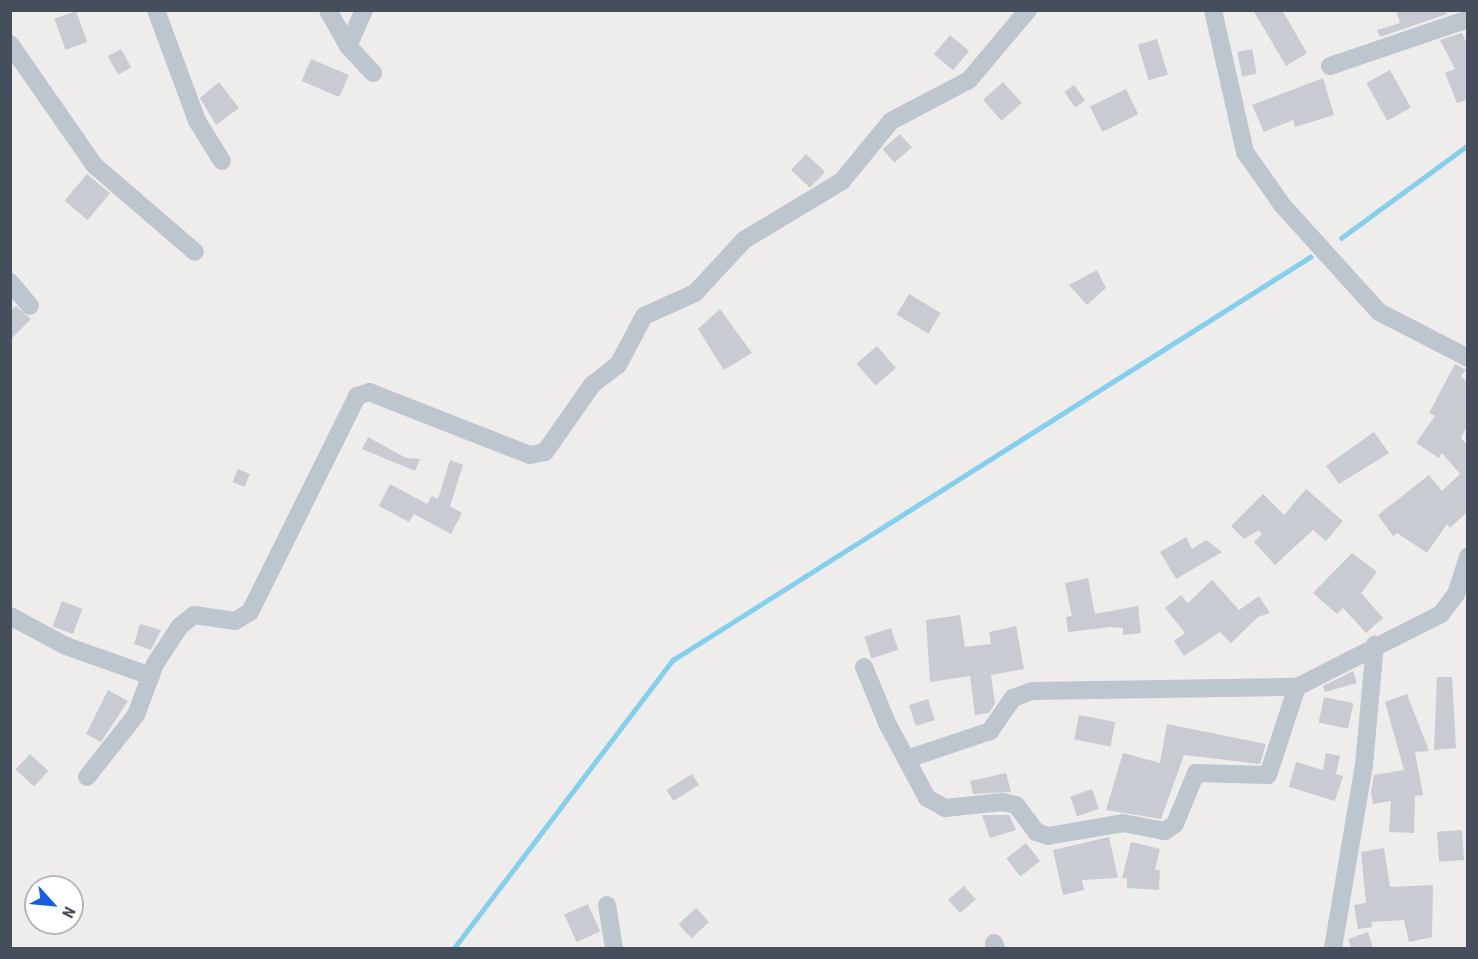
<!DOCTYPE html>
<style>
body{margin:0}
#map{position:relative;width:1478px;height:959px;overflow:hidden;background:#efecec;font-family:"Roboto Condensed",sans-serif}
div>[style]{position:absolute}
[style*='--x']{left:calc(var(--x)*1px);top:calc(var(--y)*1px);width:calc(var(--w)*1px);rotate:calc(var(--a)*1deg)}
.stream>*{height:4.5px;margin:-2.25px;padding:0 2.25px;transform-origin:2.25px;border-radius:2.25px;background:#85cfed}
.building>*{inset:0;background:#c9cbd2;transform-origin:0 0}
.minor>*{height:18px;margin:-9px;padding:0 9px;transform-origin:9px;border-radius:9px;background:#bdc6cf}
span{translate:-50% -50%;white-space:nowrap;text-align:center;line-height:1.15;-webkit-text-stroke:5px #fff;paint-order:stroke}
.frame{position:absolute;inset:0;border:12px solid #454e5a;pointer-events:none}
.north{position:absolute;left:24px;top:875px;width:60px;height:60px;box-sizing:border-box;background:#fff;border:2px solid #b5b8bd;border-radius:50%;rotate:117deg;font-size:16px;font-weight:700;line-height:24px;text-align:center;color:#454e5a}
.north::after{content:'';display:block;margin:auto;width:21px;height:27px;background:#165ee0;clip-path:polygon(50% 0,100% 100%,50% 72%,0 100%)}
</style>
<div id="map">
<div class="stream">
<div style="--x:1341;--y:238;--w:157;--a:-36.2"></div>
<div style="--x:454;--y:948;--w:362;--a:-52.8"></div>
<div style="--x:673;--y:660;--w:754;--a:-32.32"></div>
</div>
<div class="building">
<div style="clip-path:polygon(1253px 10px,1282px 10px,1307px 53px,1286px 66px)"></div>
<div style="clip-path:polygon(1396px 10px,1445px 10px,1447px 14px,1380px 37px,1377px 30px,1400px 23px)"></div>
<div style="left:76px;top:11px;width:33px;height:23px;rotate:70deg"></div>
<div style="clip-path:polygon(1462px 33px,1467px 44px,1467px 100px,1457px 103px,1445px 73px,1455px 69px,1440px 40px)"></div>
<div style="left:950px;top:35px;width:25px;height:25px;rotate:40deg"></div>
<div style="left:1157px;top:39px;width:37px;height:20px;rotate:73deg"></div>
<div style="left:121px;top:49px;width:21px;height:15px;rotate:61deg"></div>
<div style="left:1252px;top:49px;width:25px;height:15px;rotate:79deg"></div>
<div style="left:311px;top:59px;width:41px;height:24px;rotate:23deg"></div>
<div style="left:1390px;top:70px;width:43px;height:27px;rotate:61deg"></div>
<div style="clip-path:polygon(1323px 78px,1334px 115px,1295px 127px,1293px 120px,1264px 132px,1252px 105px)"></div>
<div style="clip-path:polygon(219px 82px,239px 108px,216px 125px,200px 98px)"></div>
<div style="left:1003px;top:82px;width:28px;height:27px;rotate:48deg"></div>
<div style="left:1074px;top:85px;width:19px;height:12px;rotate:54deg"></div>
<div style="left:1126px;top:89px;width:28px;height:40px;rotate:64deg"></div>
<div style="left:900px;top:134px;width:18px;height:23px;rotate:49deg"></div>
<div style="left:806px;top:154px;width:26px;height:22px;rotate:43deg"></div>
<div style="left:87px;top:174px;width:30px;height:35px;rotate:40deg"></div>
<div style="clip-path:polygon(1097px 270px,1106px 288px,1087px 305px,1069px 285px)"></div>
<div style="left:909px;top:294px;width:37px;height:24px;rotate:31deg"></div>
<div style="clip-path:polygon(16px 306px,31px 319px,10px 340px,10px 311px)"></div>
<div style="clip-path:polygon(720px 309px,752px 353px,724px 370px,698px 329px)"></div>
<div style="left:877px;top:346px;width:29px;height:27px;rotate:49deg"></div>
<div style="clip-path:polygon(1455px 364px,1466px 370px,1461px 376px,1467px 382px,1467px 426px,1461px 438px,1467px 445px,1467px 512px,1450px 528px,1447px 524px,1427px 553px,1397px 533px,1393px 536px,1378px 515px,1429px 475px,1442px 491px,1460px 474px,1442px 453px,1439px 458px,1416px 443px,1435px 416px,1429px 413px)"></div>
<div style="clip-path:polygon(1374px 432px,1389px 453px,1339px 484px,1326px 466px)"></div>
<div style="clip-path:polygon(368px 437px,406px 458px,420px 459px,415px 471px,362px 449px)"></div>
<div style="clip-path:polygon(450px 460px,463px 465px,450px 506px,462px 513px,451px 534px,414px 514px,409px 522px,379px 506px,390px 484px,427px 504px,432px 496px,438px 499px)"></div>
<div style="left:238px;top:469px;width:13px;height:14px;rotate:23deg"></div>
<div style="clip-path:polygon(1306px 489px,1343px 521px,1326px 541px,1313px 530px,1275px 565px,1254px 542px,1262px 534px,1259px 530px,1244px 539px,1231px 526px,1263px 494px,1284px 515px)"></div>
<div style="clip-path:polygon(1186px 537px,1192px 549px,1206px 540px,1222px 552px,1176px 579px,1160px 552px)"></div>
<div style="clip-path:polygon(1352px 553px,1377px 572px,1361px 593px,1383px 618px,1366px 633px,1343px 608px,1337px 614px,1313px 593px)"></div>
<div style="clip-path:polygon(1088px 578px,1095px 614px,1138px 606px,1141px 633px,1123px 635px,1123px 628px,1111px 627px,1068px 632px,1066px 617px,1072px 616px,1065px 583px)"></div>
<div style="clip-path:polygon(1212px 580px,1239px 610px,1259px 596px,1270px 613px,1258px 617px,1231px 643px,1220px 632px,1184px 656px,1174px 641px,1185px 633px,1165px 608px,1181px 595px,1188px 603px)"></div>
<div style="left:62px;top:601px;width:22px;height:27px;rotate:21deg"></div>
<div style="clip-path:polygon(960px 615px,965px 647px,991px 644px,989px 632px,1016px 626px,1024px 669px,991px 675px,995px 704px,989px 713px,975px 715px,970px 676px,930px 682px,926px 620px)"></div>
<div style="clip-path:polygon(140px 624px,161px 630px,151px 650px,134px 644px)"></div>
<div style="left:891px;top:628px;width:23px;height:28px;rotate:72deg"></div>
<div style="clip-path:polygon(1353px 671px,1357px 683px,1325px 692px,1323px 686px)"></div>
<div style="clip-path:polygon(1437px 677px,1452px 677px,1456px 748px,1434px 750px)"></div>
<div style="clip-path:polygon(108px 690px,128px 701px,101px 742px,86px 734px)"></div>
<div style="clip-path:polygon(1407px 694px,1429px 751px,1415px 752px,1423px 795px,1415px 796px,1414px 833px,1389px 832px,1391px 801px,1373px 804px,1371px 792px,1374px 775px,1404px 770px,1385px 702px)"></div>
<div style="left:1324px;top:697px;width:30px;height:26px;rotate:12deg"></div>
<div style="left:928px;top:699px;width:22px;height:20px;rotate:72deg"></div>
<div style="left:1079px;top:715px;width:37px;height:25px;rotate:11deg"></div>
<div style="clip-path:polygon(1167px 724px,1266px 744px,1260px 764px,1184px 755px,1161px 819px,1106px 810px,1123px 753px,1160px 763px)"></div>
<div style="clip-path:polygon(1326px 753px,1340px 756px,1336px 774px,1343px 776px,1335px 801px,1289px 787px,1296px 762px,1323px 770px)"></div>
<div style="left:30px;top:754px;width:25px;height:21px;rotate:43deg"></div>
<div style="clip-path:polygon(1006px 773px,1011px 792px,973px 794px,970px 781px)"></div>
<div style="left:692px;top:774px;width:13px;height:30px;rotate:58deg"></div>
<div style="left:1092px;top:789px;width:21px;height:23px;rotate:71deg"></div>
<div style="clip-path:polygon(982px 815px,1009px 815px,1016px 830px,990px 838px)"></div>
<div style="left:1462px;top:830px;width:30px;height:25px;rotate:86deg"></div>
<div style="clip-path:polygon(1109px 837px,1118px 878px,1082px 880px,1084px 890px,1063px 895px,1053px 850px)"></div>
<div style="clip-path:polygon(1131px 842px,1160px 849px,1155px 870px,1160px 870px,1159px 890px,1127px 888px,1127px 878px,1122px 878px)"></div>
<div style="left:1026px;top:843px;width:23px;height:25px;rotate:52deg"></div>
<div style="clip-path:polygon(1384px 848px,1390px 887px,1433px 885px,1432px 937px,1409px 942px,1404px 920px,1371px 922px,1372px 927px,1358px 929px,1354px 905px,1366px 903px,1361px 852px)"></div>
<div style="left:964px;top:886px;width:18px;height:21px;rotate:49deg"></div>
<div style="left:588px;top:904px;width:30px;height:26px;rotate:66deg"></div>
<div style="left:696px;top:908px;width:19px;height:24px;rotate:47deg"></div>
<div style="clip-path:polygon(1368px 932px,1373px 948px,1351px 948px,1348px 939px)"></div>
</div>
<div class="minor">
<div style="--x:156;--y:10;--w:118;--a:69.7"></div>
<div style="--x:197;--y:121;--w:47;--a:58"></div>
<div style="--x:328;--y:10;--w:41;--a:60.9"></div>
<div style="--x:348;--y:46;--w:37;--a:47"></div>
<div style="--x:1213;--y:10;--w:146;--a:77.3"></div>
<div style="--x:1245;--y:152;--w:66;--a:54.9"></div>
<div style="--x:1283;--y:206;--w:143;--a:47.8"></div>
<div style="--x:1379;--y:312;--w:100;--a:27.3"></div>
<div style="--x:10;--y:44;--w:147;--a:55.2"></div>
<div style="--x:94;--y:165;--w:133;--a:40.7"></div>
<div style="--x:348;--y:46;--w:39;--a:-66"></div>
<div style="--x:1330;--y:66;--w:146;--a:-18.8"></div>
<div style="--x:10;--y:282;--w:31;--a:50"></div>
<div style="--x:10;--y:616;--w:64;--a:28.2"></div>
<div style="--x:66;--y:646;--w:90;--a:19.4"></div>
<div style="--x:864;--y:667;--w:61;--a:67.7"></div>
<div style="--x:887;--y:723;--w:85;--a:61.9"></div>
<div style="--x:927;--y:798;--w:21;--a:29"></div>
<div style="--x:945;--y:808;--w:58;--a:-5.9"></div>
<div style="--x:1003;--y:802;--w:13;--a:13"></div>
<div style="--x:1016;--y:805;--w:34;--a:53"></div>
<div style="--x:1036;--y:832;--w:13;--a:18"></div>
<div style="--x:1048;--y:836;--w:76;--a:-9.8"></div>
<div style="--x:1123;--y:823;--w:43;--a:10.8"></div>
<div style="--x:1165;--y:831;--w:12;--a:-35"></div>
<div style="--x:1175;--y:824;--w:55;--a:-67.6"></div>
<div style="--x:1196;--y:773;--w:72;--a:1.6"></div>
<div style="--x:1268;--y:775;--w:93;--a:-71.8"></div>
<div style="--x:1297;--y:687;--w:161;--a:-26.9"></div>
<div style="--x:1441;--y:614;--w:25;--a:-53"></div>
<div style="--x:1456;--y:594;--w:40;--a:-72"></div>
<div style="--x:907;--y:759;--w:88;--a:-18.6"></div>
<div style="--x:990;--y:731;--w:40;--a:-55.1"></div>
<div style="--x:1013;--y:698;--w:20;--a:-20"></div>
<div style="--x:1032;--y:691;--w:265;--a:-0.9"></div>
<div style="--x:87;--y:777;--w:79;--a:-51.7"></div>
<div style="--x:136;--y:715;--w:54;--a:-69.6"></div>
<div style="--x:155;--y:664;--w:45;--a:-56.7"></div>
<div style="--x:180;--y:626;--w:18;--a:-38"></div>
<div style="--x:194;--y:615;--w:41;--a:8.3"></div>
<div style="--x:235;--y:621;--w:17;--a:-31"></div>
<div style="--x:250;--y:612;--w:241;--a:-63.6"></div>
<div style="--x:357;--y:396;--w:13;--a:-18"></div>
<div style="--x:369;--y:392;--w:173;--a:21.4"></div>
<div style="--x:530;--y:455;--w:15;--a:-11"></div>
<div style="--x:545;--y:452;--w:82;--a:-55"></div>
<div style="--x:592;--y:385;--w:33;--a:-38"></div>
<div style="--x:618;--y:365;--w:55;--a:-62"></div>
<div style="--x:644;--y:316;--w:56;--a:-24.3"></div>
<div style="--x:695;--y:293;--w:72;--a:-47.2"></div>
<div style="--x:744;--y:240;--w:114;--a:-31"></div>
<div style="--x:842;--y:181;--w:77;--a:-50.8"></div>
<div style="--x:891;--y:121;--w:88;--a:-27.7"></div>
<div style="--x:969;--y:80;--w:92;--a:-49.9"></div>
<div style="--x:607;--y:905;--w:44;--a:80.8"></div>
<div style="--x:994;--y:943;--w:5;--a:68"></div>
<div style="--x:1333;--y:948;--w:186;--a:-80.4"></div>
<div style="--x:1364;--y:765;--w:121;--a:-84.8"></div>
</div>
<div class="frame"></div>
<div class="north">N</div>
</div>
